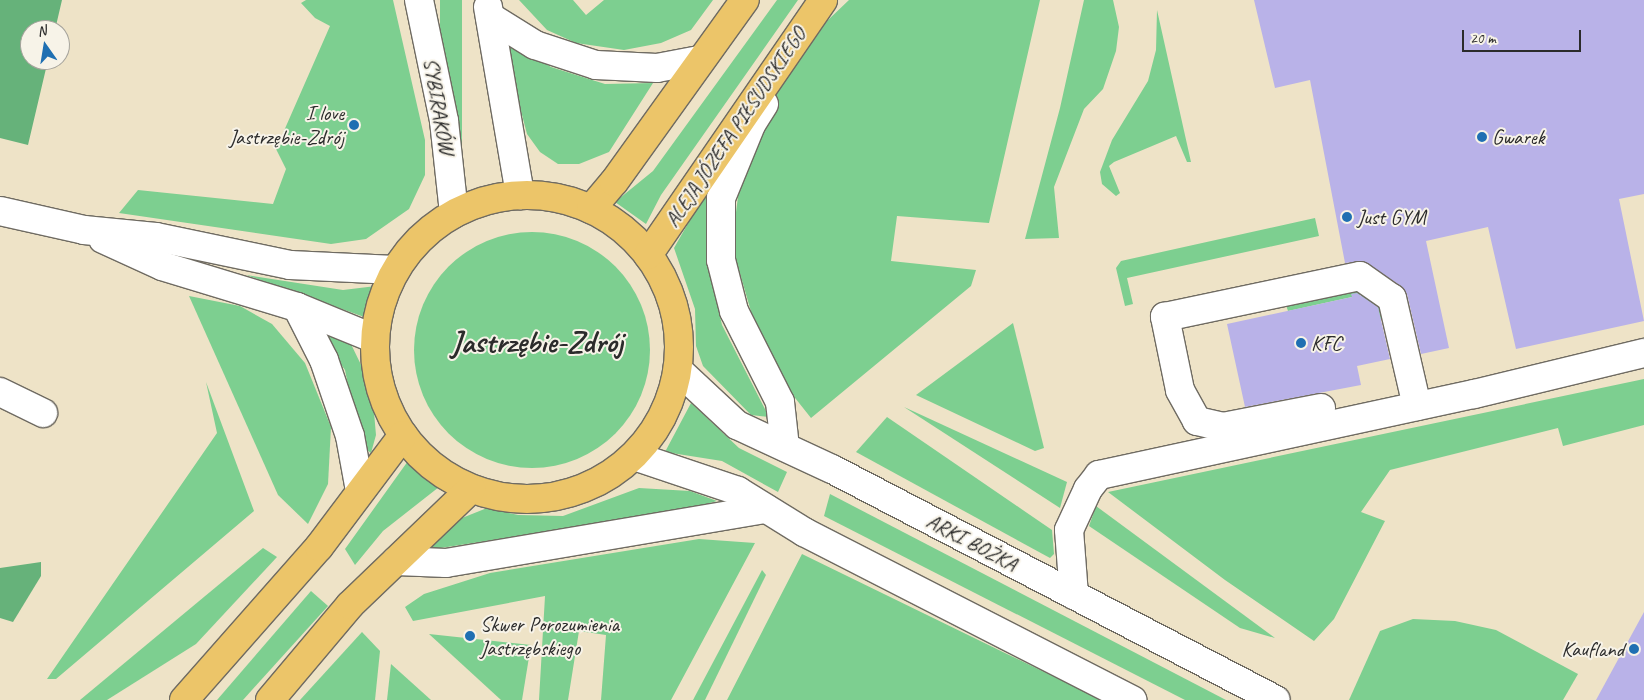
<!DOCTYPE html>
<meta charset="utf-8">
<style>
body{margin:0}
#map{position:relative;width:1644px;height:700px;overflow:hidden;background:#eee3c7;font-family:Caveat,sans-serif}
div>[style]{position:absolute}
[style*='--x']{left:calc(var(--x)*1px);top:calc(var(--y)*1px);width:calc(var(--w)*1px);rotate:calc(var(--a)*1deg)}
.green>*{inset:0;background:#7dcf90;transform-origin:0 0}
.round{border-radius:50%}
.forest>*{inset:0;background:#66b27a}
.building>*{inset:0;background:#b9b2e8}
.roads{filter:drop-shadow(1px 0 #6f6b62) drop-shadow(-1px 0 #6f6b62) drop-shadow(0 1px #6f6b62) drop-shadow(0 -1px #6f6b62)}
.minor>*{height:28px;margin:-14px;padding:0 14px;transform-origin:14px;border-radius:14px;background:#fff}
.major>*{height:28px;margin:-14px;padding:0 14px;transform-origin:14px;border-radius:14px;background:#ecc569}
.major>.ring{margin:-14px;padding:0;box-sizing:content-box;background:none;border:28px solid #ecc569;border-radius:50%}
.dots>*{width:14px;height:14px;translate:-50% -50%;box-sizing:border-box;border:2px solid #f7f3e8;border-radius:50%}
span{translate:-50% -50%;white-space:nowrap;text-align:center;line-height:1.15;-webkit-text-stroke:4px #f7f3e8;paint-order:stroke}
.street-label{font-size:21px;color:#2b2b2b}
.poi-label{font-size:21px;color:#2b2b2b}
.right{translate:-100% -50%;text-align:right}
.left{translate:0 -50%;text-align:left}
.town-label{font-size:31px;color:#2b2b2b;font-weight:700}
.north{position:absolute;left:20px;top:20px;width:50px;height:50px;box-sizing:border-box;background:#f7f3e8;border:1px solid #a5a39c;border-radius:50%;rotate:347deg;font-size:14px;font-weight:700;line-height:20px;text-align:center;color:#2b2b2b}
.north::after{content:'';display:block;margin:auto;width:18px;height:22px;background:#1f6fb2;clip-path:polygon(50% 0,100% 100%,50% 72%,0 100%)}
.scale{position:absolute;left:1462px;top:30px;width:119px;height:22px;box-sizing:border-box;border:2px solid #2b2b2b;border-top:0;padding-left:6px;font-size:15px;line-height:18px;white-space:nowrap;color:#2b2b2b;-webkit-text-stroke:4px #f7f3e8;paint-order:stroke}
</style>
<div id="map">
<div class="green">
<div style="clip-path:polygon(306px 0,393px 0,425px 140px,425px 175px,409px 209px,366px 239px,331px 244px,119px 213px,138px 190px,273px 204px,286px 169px,276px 149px,330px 26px,315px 18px,301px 3px)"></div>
<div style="left:440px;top:0;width:22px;height:175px"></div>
<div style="clip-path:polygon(519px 0,573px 0,586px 15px,604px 0,713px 0,691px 30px,661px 43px,624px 50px,576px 43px,547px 30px)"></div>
<div style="clip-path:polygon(777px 0,798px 0,661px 195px,646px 224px,615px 202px,653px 171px)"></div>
<div style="clip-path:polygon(849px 0,1040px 0,989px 223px,897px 216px,891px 261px,976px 270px,971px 286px,811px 418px,780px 379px,759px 339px,734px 253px,735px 220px,741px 173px,762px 115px,827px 21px)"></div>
<div style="clip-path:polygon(1084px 0,1113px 0,1119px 27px,1116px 51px,1103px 89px,1084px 109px,1054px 187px,1059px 238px,1025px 239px,1060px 108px)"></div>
<div style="clip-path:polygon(1157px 10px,1191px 162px,1187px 162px,1176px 136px,1114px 162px,1109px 166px,1120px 193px,1116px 196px,1102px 184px,1100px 172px,1112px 140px,1148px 81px,1156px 50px)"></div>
<div style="clip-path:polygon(514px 43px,551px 67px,605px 84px,653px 83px,609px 152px,579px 164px,558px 164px,540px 152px,527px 134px,505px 50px)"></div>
<div style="clip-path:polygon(710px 185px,706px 256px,722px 325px,769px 417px,751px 415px,703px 366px,696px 346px,695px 309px,674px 248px)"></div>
<div style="clip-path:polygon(1315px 218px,1319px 236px,1127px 278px,1133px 304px,1125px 306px,1116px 268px,1121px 261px)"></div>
<div class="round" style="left:414px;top:232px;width:236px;height:236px"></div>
<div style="clip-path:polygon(246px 275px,343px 290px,376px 286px,367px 318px)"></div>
<div style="clip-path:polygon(1347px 292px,1363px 292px,1381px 305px,1385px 318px,1366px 322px,1361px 295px,1288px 311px,1286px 305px)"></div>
<div style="clip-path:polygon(189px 296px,240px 306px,272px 324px,305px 363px,331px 427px,328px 484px,308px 524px,278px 495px)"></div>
<div style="clip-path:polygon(1013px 323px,1044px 448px,1035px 451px,916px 395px)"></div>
<div style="clip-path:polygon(327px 332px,349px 340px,364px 371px,373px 401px,376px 435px,371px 453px,360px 445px,345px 370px,321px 336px)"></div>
<div style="clip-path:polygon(1644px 379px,1644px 425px,1563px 446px,1558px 428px,1390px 470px,1361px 512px,1385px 521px,1334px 619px,1314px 641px,1225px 580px,1108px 492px)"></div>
<div style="clip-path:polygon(206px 382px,254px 511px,56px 679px,47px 679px,217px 433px)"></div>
<div style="clip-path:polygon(691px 403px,739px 448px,787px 472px,778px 492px,722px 461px,665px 452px)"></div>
<div style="clip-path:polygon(904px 407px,1067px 482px,1060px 508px)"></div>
<div style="clip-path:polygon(887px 417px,1052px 530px,1054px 554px,1050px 558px,856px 452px)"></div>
<div style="clip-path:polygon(408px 461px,439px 487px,383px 531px,355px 565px,345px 549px)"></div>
<div style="clip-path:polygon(639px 488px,690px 491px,717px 501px,686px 510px,428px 550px,462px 518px,487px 508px,518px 515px,563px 516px)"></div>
<div style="clip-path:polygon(830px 494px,1226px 700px,1185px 700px,824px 516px)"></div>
<div style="clip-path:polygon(1096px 506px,1275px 638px,1240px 628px,1089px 526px)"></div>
<div style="clip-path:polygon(699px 539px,755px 543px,671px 700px,601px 700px,606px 635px,579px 631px,568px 700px,539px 700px,545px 596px,413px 621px,405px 607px,424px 594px,490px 573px)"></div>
<div style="clip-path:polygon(263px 548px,277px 557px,196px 644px,107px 700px,80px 700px)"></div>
<div style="clip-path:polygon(802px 554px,1007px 654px,1102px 700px,727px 700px)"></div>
<div style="clip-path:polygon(762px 570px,766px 575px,705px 700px,693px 700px)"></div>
<div style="clip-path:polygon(311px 591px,328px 606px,243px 700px,217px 700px)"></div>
<div style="clip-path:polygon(1413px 619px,1455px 621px,1496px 630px,1578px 674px,1563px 700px,1349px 700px,1380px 631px)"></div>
<div style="clip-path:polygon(362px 632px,380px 651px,375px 700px,300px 700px)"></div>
<div style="clip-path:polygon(429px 634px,531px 645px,522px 700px,501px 700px)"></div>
<div style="clip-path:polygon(391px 664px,431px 700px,387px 700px)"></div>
</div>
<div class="forest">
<div style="clip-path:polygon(0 0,62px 0,55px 30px,30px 30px,30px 60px,48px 60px,28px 145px,0 138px)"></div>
<div style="clip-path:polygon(41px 562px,41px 576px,13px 622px,0 618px,0 568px)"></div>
</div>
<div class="building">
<div style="clip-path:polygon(1254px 0,1644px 0,1644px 194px,1619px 199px,1644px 321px,1516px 349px,1488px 227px,1426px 241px,1449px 348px,1421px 354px,1407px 294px,1401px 286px,1363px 261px,1345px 263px,1310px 80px,1275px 88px)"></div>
<div style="clip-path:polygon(1357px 293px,1378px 307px,1390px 359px,1357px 366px,1361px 385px,1245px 407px,1227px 324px,1352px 297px,1351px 294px)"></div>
<div style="clip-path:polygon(1644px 612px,1644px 700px,1596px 700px)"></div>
</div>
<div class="roads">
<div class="minor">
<div style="--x:419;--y:0;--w:124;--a:78.3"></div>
<div style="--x:444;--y:121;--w:93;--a:83.8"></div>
<div style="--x:488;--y:7;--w:191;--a:80.3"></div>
<div style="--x:490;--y:17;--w:53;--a:31.9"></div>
<div style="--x:535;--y:45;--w:64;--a:18.2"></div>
<div style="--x:596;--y:65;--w:61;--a:2.8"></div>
<div style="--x:657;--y:68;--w:43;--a:-10.8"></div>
<div style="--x:764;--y:104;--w:25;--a:122"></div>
<div style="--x:751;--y:125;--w:79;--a:112.3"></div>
<div style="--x:721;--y:198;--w:62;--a:90"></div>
<div style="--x:721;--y:260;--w:53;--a:75.7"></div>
<div style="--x:734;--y:311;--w:102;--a:63.2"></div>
<div style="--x:780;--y:402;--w:45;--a:83.7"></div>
<div style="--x:0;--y:211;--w:86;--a:12.7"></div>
<div style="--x:84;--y:230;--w:72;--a:5.6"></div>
<div style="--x:156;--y:237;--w:137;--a:11.8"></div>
<div style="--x:290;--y:265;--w:105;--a:2.7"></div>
<div style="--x:103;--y:239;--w:65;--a:24.6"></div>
<div style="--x:162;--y:266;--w:141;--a:16.9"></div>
<div style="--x:297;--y:307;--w:84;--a:22.3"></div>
<div style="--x:297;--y:307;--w:59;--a:63"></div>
<div style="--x:324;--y:360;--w:80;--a:71.1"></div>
<div style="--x:350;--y:436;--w:56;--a:79.7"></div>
<div style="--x:678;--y:370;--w:81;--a:43"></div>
<div style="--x:737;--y:425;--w:105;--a:24.9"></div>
<div style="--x:832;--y:469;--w:500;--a:27.49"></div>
<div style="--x:0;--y:392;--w:48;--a:26"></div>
<div style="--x:1321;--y:408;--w:100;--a:169"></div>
<div style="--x:1223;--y:427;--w:27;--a:-167"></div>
<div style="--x:1197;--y:421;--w:35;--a:-119"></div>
<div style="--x:1180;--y:390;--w:75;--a:-101.6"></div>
<div style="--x:1165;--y:317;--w:199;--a:-11.9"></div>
<div style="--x:1360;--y:276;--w:39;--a:35"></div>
<div style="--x:1392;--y:298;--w:111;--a:77"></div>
<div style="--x:634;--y:456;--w:110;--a:18.6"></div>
<div style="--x:738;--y:491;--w:78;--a:31.8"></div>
<div style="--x:804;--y:532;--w:369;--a:27.1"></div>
<div style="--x:396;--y:561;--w:50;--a:2.3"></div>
<div style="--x:446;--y:563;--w:325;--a:-9.6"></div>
<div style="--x:1074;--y:595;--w:65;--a:-94.4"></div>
<div style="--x:1069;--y:530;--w:45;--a:-65.1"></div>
<div style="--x:1088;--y:489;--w:18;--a:-52"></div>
<div style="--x:1099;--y:475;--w:384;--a:-12.2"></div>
<div style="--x:1474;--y:394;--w:175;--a:-13.6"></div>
</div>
<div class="major">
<div class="ring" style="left:375px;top:195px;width:276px;height:276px"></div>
<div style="--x:591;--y:209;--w:35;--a:-50"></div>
<div style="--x:614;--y:182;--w:224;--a:-54.3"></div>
<div style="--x:648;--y:255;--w:309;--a:-55.5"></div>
<div style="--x:184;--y:700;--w:204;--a:-48.6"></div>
<div style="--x:319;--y:547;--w:140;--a:-53.1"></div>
<div style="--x:270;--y:700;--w:124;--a:-49.9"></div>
<div style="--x:350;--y:605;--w:168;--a:-43.8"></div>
</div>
</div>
<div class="dots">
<div style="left:354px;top:125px;background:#1f6fb2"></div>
<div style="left:1482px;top:137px;background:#1f6fb2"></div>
<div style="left:1347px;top:217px;background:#1f6fb2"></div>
<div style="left:1301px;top:343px;background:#1f6fb2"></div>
<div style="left:470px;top:636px;background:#1f6fb2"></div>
<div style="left:1634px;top:649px;background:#1f6fb2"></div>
</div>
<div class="street-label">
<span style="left:439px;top:106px;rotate:80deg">SYBIRAKÓW</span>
<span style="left:735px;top:127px;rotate:-56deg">ALEJA JÓZEFA PIŁSUDSKIEGO</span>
<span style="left:972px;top:542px;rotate:28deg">ARKI BOŻKA</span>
</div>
<div class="poi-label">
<span class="right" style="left:344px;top:125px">I love<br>Jastrzębie-Zdrój</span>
<span class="left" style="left:1492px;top:137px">Gwarek</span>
<span class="left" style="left:1357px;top:217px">Just GYM</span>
<span class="left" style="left:1311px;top:343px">KFC</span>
<span class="left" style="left:480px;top:636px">Skwer Porozumienia<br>Jastrzębskiego</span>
<span class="right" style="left:1624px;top:649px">Kaufland</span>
</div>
<div class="town-label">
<span style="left:537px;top:342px">Jastrzębie-Zdrój</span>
</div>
<div class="north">N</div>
<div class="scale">20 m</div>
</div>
